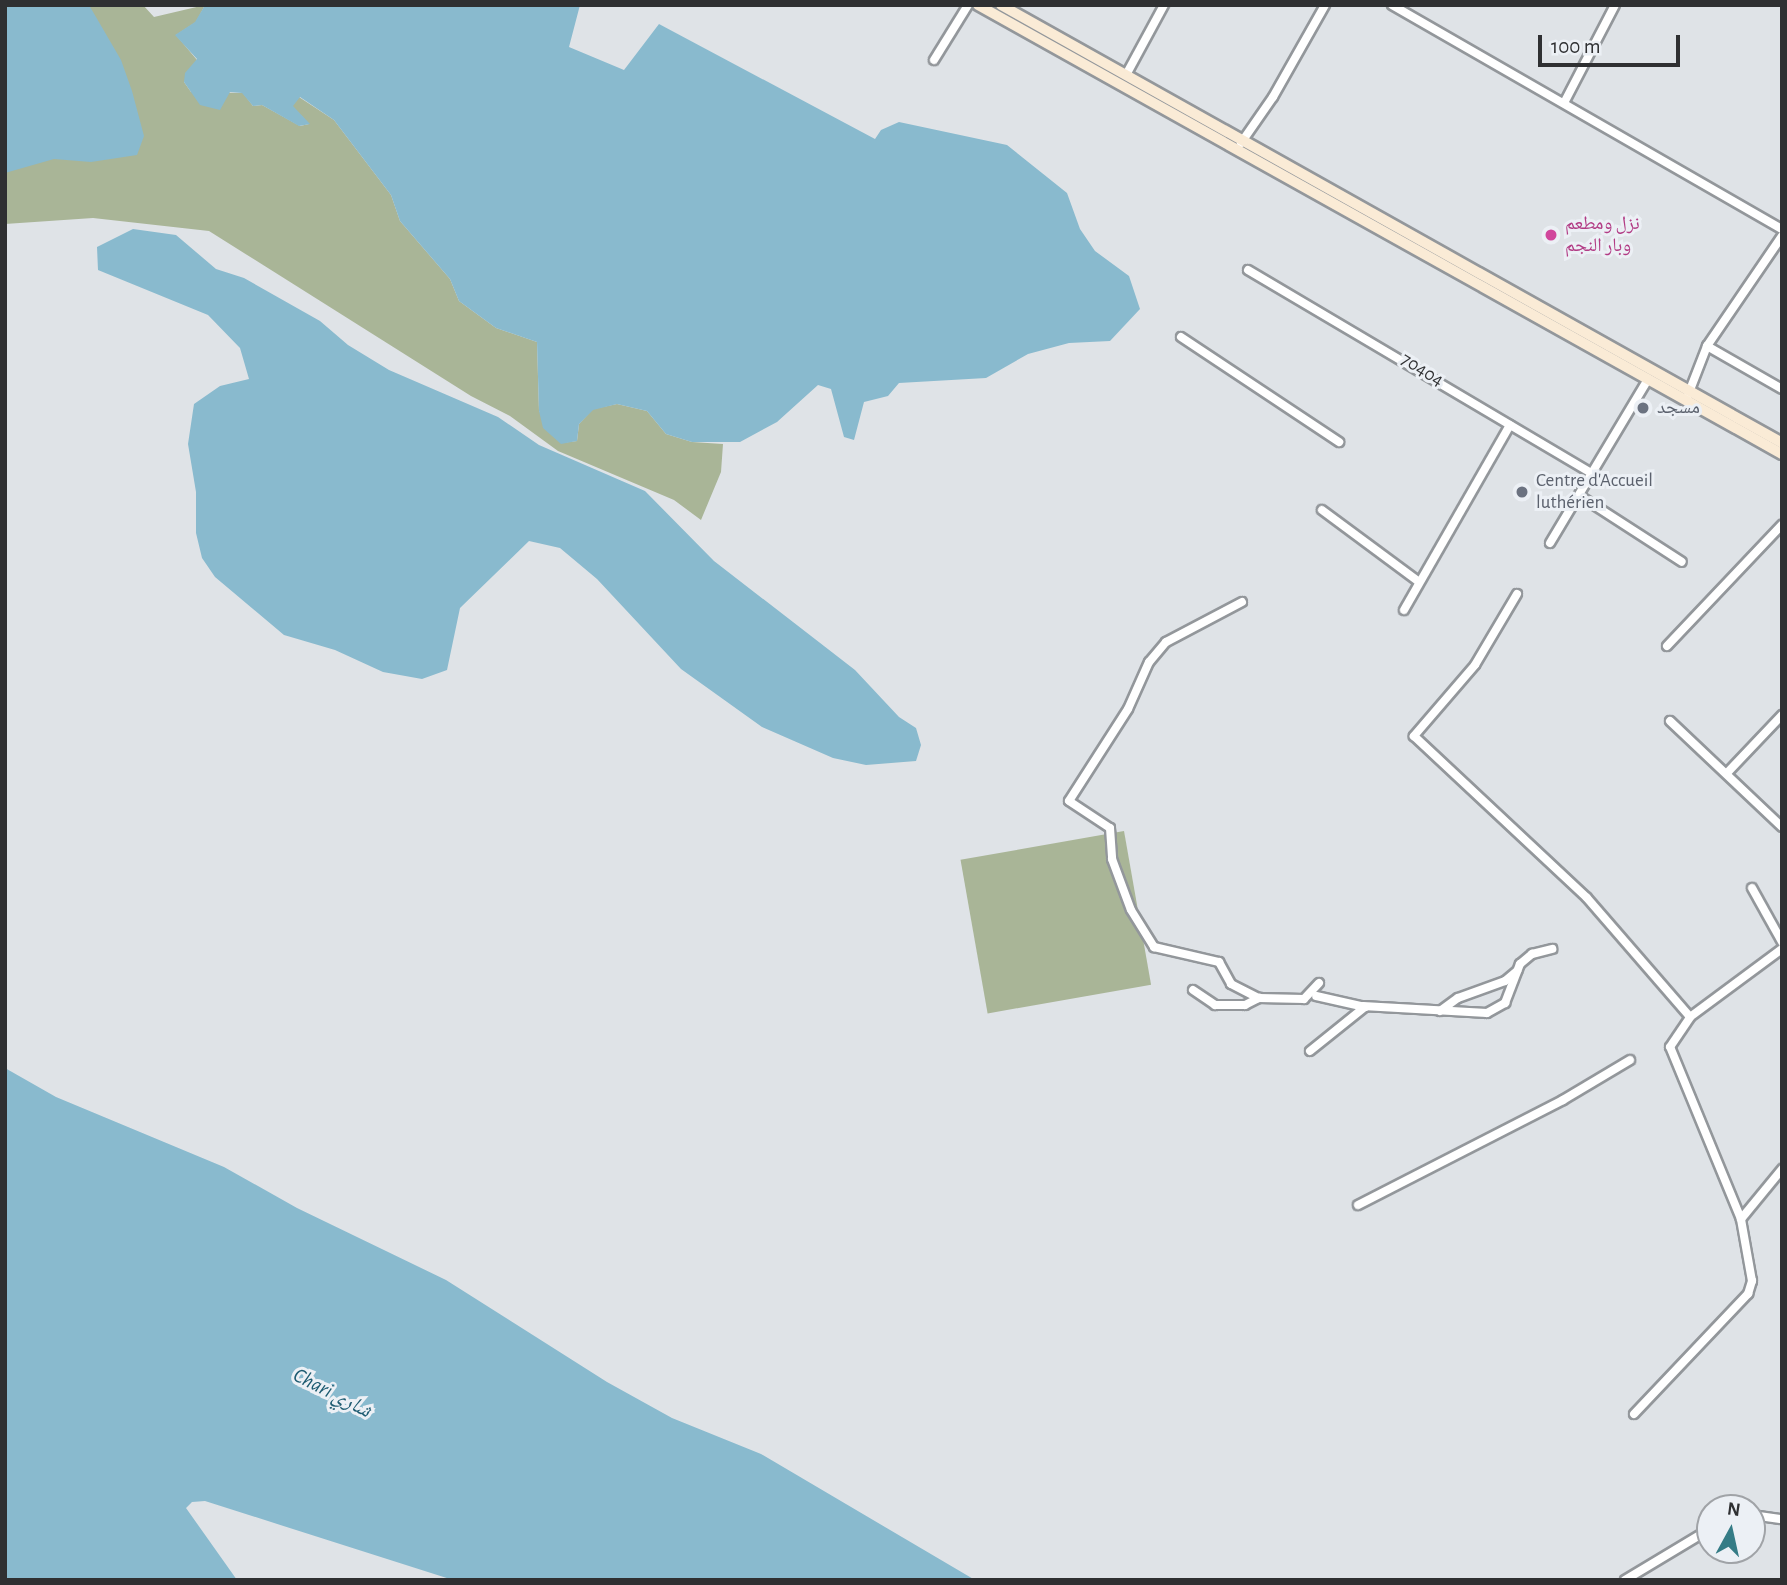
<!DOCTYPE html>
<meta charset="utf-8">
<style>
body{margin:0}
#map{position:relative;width:1787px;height:1585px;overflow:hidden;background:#dfe3e7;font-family:"Alegreya Sans","Noto Naskh Arabic",sans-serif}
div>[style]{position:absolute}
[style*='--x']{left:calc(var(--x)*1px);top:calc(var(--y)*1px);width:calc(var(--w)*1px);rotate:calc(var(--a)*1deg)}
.green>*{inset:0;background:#a9b597;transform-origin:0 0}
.water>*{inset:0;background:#89bace}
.roads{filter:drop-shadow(2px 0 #93979b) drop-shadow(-2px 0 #93979b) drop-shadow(0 2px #93979b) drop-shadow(0 -2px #93979b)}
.minor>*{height:8px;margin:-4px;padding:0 4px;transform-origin:4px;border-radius:4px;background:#fff}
.secondary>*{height:10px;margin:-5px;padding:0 5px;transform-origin:5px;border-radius:5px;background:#faebd6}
.dots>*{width:19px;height:19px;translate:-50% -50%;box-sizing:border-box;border:4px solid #ecf0f5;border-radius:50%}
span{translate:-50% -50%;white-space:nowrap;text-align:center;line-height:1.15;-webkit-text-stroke:6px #ecf0f5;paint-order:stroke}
.hotel-label{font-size:19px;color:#b23c85}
.left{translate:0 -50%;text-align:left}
.street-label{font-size:19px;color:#2f3032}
.worship-label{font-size:19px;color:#5b616d}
.water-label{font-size:21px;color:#1d5b71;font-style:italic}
.frame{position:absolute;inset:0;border:7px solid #2f3032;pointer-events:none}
.north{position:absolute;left:1696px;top:1494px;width:70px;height:70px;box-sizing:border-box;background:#ecf0f5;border:2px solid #a0a3a7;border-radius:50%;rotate:8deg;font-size:19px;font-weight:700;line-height:28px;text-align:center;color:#2f3032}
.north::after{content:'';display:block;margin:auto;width:24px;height:32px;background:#357c86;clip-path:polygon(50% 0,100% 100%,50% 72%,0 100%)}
.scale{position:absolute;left:1538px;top:35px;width:142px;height:32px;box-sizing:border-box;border:4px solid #2f3032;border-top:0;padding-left:9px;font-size:21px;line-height:24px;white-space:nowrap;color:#2f3032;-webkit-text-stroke:5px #ecf0f5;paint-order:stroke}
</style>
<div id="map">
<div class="green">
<div style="clip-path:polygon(5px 5px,143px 5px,154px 17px,205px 5px,196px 22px,176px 35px,197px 60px,184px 82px,191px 92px,243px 93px,253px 106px,262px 105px,300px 126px,309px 124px,292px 106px,299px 97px,334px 120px,391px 195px,400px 221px,450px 279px,459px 301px,496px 328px,537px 342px,539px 411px,561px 443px,577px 441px,579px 424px,593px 409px,617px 404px,647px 411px,666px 434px,692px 442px,723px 444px,721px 472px,701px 520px,674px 500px,558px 451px,510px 416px,471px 396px,209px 231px,93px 218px,5px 224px)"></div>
<div style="left:1124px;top:831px;width:156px;height:166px;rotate:80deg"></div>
</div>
<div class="water">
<div style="clip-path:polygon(5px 5px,89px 5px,121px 60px,132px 91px,144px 136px,137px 155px,91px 162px,54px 159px,5px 173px)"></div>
<div style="clip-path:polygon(205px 5px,580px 5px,569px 47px,624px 70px,659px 24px,875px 139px,881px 130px,899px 122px,1007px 145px,1067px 193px,1080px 229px,1095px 251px,1129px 276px,1140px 309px,1110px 341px,1069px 343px,1028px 354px,986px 378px,899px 383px,888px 396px,864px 402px,854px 440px,844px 437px,831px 389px,818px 385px,777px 422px,740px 442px,692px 442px,666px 434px,647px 411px,617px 404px,593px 410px,579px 424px,577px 441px,561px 444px,543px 428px,539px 411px,537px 342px,496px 328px,459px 301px,450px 279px,400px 221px,391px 195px,334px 120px,300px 97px,293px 106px,310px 124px,299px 126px,262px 105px,253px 106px,242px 93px,230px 92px,220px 110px,200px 105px,184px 82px,185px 73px,197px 59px,175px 35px,195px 22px)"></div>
<div style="clip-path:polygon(133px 229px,176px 235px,216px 269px,244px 278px,320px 321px,348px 345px,389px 370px,498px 417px,539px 445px,645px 491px,714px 561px,855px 670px,899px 717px,916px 728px,921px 745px,916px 761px,866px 765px,833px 758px,762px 727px,681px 669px,597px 579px,560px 548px,529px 541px,460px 608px,447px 670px,422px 679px,383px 672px,335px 650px,284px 635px,215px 577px,202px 558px,196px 533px,196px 492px,188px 444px,194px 404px,220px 386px,249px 379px,240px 348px,208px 315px,98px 270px,97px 247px)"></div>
<div style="clip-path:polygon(5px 1068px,56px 1097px,224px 1167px,297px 1208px,446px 1280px,607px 1382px,672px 1418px,761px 1454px,975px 1580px,453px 1580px,205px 1501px,192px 1502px,186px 1508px,237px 1580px,5px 1580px)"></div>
</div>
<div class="roads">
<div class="minor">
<div style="--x:1392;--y:5;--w:450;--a:29.9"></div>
<div style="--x:934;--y:60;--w:65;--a:-58.3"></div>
<div style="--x:1126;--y:75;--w:80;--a:-61.5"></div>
<div style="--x:1564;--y:103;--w:110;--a:-62.5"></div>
<div style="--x:1241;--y:143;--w:56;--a:-55.2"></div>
<div style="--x:1273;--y:97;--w:106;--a:-60.5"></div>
<div style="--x:1248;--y:270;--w:401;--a:30.6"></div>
<div style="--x:1181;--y:337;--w:190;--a:33.6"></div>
<div style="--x:1707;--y:346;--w:86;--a:29.8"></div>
<div style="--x:1688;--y:395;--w:53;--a:-68.8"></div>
<div style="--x:1707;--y:346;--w:133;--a:-55.7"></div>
<div style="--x:1580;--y:496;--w:121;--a:32.9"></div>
<div style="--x:1322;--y:510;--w:119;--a:36.5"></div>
<div style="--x:1550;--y:543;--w:191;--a:-59.1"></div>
<div style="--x:1517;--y:594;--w:82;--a:120.6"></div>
<div style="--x:1475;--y:665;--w:94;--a:130.7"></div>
<div style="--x:1414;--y:736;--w:237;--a:43.1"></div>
<div style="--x:1587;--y:898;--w:157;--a:49.1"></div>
<div style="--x:1242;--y:602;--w:86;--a:152.2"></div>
<div style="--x:1166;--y:642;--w:26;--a:130"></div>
<div style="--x:1149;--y:662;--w:51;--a:114.1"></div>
<div style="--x:1128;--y:709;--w:109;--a:122.7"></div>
<div style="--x:1069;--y:801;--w:49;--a:33.4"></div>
<div style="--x:1110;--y:828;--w:31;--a:86"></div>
<div style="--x:1112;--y:859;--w:54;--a:69.6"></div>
<div style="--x:1131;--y:910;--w:44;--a:58.1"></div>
<div style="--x:1154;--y:947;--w:67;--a:13"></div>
<div style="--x:1219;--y:962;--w:25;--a:61"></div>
<div style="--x:1231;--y:984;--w:31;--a:27"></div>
<div style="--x:1404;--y:610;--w:213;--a:-60.2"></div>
<div style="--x:1667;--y:646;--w:167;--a:-46.5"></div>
<div style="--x:1670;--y:721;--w:154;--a:43.4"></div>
<div style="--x:1727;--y:773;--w:80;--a:-46.5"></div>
<div style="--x:1752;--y:888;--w:62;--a:60.9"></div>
<div style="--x:1193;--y:990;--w:27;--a:34"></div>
<div style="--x:1215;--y:1005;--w:30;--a:0"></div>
<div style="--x:1245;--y:1005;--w:16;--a:-27"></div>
<div style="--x:1259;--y:998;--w:45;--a:1.3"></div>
<div style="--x:1304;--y:999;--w:22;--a:-47"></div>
<div style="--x:1363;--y:1006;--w:124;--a:3.2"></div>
<div style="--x:1487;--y:1013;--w:21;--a:-29"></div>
<div style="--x:1505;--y:1003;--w:42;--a:-69"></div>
<div style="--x:1520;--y:964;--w:16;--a:-40"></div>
<div style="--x:1532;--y:954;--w:21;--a:-14"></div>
<div style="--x:1440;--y:1011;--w:22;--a:-36"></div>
<div style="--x:1458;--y:998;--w:50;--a:-19.9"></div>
<div style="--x:1505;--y:981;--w:16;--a:-40"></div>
<div style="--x:1310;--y:1051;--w:70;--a:-38.7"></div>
<div style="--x:1365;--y:1007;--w:50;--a:-167.3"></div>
<div style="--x:1358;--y:1205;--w:230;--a:-27.1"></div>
<div style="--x:1563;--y:1100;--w:78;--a:-30.8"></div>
<div style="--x:1741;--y:1219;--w:65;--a:-50.6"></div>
<div style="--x:1634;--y:1414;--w:166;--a:-46.5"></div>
<div style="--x:1748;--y:1294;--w:14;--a:-73"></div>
<div style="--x:1752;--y:1281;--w:63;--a:-100.1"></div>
<div style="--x:1741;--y:1219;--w:186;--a:-112.4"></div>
<div style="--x:1670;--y:1047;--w:36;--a:-56"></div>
<div style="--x:1690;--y:1017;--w:114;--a:-36.5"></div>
<div style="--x:1752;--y:1515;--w:30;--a:8"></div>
<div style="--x:1625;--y:1580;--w:99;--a:-31"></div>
</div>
<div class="secondary">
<div style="--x:978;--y:5;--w:921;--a:29.18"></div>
<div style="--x:1001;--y:5;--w:895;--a:29.28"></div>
</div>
</div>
<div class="dots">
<div style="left:1551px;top:235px;background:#d1479c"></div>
<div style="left:1643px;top:408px;background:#6b7280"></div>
<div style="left:1522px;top:492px;background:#6b7280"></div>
</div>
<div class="hotel-label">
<span class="left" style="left:1565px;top:235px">نزل ومطعم<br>وبار النجم</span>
</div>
<div class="street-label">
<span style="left:1422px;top:370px;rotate:32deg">70404</span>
</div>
<div class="worship-label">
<span class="left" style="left:1657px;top:408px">مسجد</span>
<span class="left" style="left:1536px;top:492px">Centre d'Accueil<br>luthérien</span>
</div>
<div class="water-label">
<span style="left:332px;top:1393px;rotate:27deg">Chari شاري</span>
</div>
<div class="frame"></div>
<div class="north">N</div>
<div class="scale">100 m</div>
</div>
